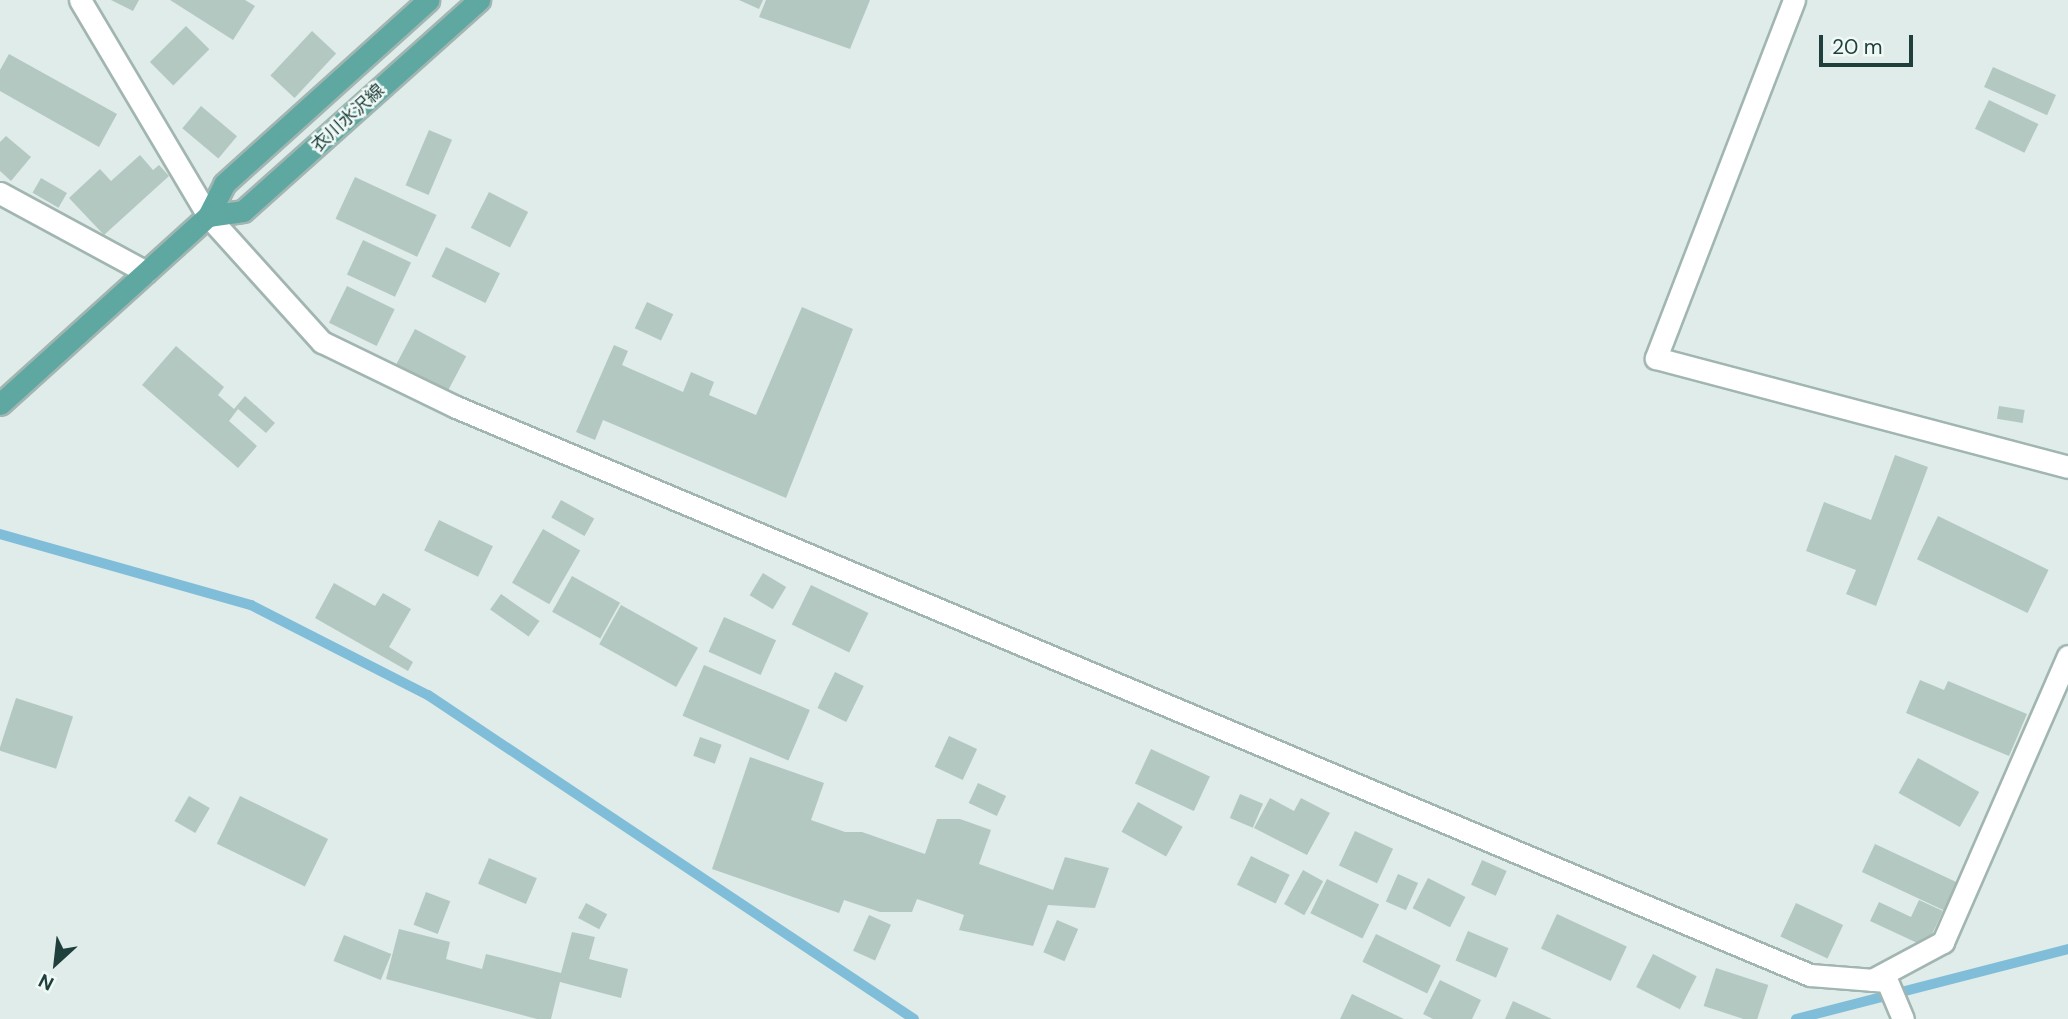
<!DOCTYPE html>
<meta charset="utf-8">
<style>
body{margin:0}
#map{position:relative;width:2068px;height:1019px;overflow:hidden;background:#dfece9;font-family:"DM Sans","Noto Sans JP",sans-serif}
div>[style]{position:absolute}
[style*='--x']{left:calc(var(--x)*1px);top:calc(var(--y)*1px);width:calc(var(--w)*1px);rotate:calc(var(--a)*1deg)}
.stream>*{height:10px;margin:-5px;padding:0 5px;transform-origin:5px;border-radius:5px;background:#80bdd9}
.building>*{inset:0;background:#b4c8c2;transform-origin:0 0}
.roads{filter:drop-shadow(2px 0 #a1b5b1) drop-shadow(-2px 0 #a1b5b1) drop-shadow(0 2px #a1b5b1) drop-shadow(0 -2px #a1b5b1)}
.minor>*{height:21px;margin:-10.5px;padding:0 10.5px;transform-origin:10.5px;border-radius:10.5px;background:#fff}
.major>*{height:21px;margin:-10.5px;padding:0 10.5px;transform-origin:10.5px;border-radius:10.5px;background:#5ea8a1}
span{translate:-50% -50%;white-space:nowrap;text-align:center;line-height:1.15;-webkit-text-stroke:5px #f0f9f6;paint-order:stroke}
.street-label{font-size:18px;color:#1e3f3b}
.north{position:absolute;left:21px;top:928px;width:70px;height:70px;-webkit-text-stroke:5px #f0f9f6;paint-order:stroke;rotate:207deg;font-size:19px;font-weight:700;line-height:28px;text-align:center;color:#1e3f3b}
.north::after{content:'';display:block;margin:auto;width:24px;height:32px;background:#1e3f3b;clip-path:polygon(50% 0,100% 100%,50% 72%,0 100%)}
.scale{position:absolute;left:1819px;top:35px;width:94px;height:32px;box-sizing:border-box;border:4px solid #1e3f3b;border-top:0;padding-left:9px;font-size:21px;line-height:24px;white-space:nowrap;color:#1e3f3b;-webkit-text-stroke:5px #f0f9f6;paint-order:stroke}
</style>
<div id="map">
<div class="stream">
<div style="--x:0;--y:534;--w:261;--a:15.8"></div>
<div style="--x:251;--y:605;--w:199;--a:27"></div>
<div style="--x:428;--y:695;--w:584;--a:33.69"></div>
<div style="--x:1796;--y:1019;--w:281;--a:-14.4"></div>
</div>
<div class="building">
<div style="clip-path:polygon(111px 0,139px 0,133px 11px)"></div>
<div style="clip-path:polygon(170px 0,245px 0,255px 6px,233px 40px)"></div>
<div style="clip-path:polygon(739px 0,763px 0,759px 9px)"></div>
<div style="clip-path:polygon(766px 0,870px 0,850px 49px,759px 17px)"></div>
<div style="left:186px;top:26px;width:33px;height:51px;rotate:45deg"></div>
<div style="left:312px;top:31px;width:33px;height:61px;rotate:43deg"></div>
<div style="clip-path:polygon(9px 54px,117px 114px,99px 147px,0 91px,0 70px)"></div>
<div style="left:1993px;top:67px;width:69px;height:22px;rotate:24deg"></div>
<div style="left:1989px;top:100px;width:55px;height:32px;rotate:26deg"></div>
<div style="left:201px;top:106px;width:47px;height:29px;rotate:40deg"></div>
<div style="left:429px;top:130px;width:25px;height:60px;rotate:23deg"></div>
<div style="clip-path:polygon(6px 136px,31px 157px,11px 181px,0 171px,0 142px)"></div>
<div style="clip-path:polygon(140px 155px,153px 170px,159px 165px,169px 176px,104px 235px,69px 198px,100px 169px,111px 181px)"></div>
<div style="left:355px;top:177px;width:90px;height:46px;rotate:25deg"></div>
<div style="left:41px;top:178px;width:30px;height:17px;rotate:30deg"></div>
<div style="left:489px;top:192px;width:44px;height:40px;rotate:27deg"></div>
<div style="left:363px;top:240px;width:53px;height:38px;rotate:25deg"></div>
<div style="left:446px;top:247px;width:60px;height:33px;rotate:26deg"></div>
<div style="left:347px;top:286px;width:53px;height:41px;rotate:26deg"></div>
<div style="left:647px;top:302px;width:29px;height:29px;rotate:25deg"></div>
<div style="clip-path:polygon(802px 307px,853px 329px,786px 498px,603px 420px,595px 440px,576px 432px,614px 345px,628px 351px,622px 365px,683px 392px,691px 372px,714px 382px,709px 395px,756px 415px)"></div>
<div style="left:415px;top:329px;width:58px;height:43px;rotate:28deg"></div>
<div style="clip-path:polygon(176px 346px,224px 387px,218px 395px,234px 409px,245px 396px,275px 423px,266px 433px,238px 409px,229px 421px,257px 446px,238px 468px,142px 385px)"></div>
<div style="left:1999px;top:406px;width:26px;height:13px;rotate:9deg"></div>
<div style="clip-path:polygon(1895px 455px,1928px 467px,1876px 606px,1846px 594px,1856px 570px,1806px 551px,1824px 502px,1871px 520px)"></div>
<div style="left:561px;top:500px;width:38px;height:20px;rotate:29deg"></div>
<div style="left:1938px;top:516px;width:123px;height:48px;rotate:26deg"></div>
<div style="left:439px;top:520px;width:60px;height:34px;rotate:26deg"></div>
<div style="left:543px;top:529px;width:43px;height:62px;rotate:30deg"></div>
<div style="left:763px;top:573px;width:27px;height:26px;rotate:31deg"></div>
<div style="left:572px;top:576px;width:55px;height:41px;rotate:29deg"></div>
<div style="clip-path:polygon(334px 583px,375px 606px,383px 593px,411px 609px,389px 647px,413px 662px,408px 671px,315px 618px)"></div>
<div style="left:811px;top:585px;width:64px;height:44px;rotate:26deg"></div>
<div style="left:501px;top:594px;width:47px;height:19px;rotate:35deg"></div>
<div style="left:621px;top:605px;width:88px;height:45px;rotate:29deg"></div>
<div style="left:724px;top:617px;width:57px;height:38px;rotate:24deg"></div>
<div style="left:704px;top:665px;width:115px;height:55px;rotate:23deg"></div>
<div style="left:835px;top:672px;width:32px;height:40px;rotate:26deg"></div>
<div style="clip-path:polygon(1920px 680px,1944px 690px,1948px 681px,2027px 714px,2009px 756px,1906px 713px)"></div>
<div style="left:16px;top:698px;width:60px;height:55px;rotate:18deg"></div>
<div style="left:949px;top:736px;width:31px;height:34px;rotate:25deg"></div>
<div style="left:700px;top:737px;width:23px;height:20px;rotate:20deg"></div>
<div style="left:1151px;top:749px;width:65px;height:38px;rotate:25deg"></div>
<div style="clip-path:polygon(750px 757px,824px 783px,811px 820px,845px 832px,862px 832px,925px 854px,937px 819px,960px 819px,991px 830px,979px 864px,1053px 890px,1065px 857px,1109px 868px,1095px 908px,1048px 905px,1033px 946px,959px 930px,964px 915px,917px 899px,912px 912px,880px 912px,844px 900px,839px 913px,712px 869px)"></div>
<div style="left:1918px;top:758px;width:70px;height:40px;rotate:29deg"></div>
<div style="left:978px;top:783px;width:31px;height:22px;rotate:25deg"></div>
<div style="left:1240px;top:794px;width:25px;height:26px;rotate:23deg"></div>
<div style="left:189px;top:796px;width:24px;height:29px;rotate:30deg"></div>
<div style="left:240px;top:796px;width:98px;height:53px;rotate:26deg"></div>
<div style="clip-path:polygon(1270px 798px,1294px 811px,1301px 798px,1330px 813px,1307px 855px,1254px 828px)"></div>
<div style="left:1138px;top:802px;width:51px;height:34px;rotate:29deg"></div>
<div style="left:1355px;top:831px;width:42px;height:38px;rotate:25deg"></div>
<div style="left:1875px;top:844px;width:92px;height:31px;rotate:25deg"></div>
<div style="left:1251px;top:856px;width:43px;height:32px;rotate:26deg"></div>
<div style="left:489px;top:858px;width:52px;height:28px;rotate:23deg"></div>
<div style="left:1482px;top:860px;width:27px;height:27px;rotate:24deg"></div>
<div style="left:1303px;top:870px;width:23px;height:39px;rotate:29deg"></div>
<div style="left:1398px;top:874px;width:22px;height:30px;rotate:24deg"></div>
<div style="left:1428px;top:878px;width:42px;height:34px;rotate:27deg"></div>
<div style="left:1327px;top:879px;width:58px;height:38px;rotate:26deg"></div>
<div style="left:426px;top:892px;width:26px;height:35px;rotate:21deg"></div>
<div style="clip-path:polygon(1919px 900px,1943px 911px,1926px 947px,1870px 921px,1879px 902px,1911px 917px)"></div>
<div style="left:586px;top:903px;width:24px;height:17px;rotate:28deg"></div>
<div style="left:1796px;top:903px;width:52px;height:37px;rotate:25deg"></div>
<div style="left:1557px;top:914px;width:77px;height:38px;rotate:25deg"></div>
<div style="left:869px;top:915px;width:24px;height:39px;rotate:24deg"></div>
<div style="left:1057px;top:920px;width:23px;height:35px;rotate:23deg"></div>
<div style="clip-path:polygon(399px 929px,450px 942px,446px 959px,482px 969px,486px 954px,561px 973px,572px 932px,595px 937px,589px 959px,628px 969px,621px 998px,560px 982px,551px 1019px,537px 1019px,386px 979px)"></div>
<div style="left:1468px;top:931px;width:44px;height:32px;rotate:23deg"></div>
<div style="left:1376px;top:934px;width:72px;height:31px;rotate:26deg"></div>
<div style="left:344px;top:935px;width:51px;height:28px;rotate:22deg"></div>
<div style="left:1653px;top:954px;width:49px;height:37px;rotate:27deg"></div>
<div style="left:1716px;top:968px;width:55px;height:40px;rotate:18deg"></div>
<div style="clip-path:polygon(1440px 980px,1481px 1000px,1472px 1019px,1433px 1019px,1423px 1014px)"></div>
<div style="clip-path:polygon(1352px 994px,1404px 1019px,1340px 1019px)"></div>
<div style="clip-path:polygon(1513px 1001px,1552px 1019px,1505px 1019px)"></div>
</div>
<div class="roads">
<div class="minor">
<div style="--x:80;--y:0;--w:251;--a:59.3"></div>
<div style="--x:208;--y:216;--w:170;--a:47.9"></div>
<div style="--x:322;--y:342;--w:149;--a:25.9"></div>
<div style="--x:456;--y:407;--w:1468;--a:22.76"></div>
<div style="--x:1810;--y:975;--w:77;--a:4.5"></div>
<div style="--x:1887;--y:981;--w:41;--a:67.2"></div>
<div style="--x:1794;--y:0;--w:384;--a:111.1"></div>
<div style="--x:1656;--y:358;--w:426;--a:14.8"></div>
<div style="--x:0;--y:193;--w:166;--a:28.4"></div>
<div style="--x:1872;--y:980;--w:81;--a:-28.2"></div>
<div style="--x:1943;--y:942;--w:312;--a:-66.4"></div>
</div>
<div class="major">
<div style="--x:208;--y:216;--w:35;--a:-8"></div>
<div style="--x:243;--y:211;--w:317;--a:-41.8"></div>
<div style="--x:0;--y:404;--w:280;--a:-42.1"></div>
<div style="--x:208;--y:216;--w:36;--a:-63"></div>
<div style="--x:224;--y:184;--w:275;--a:-42"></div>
</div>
</div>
<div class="street-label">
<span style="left:348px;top:118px;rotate:-42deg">衣川水沢線</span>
</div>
<div class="north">N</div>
<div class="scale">20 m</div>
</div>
